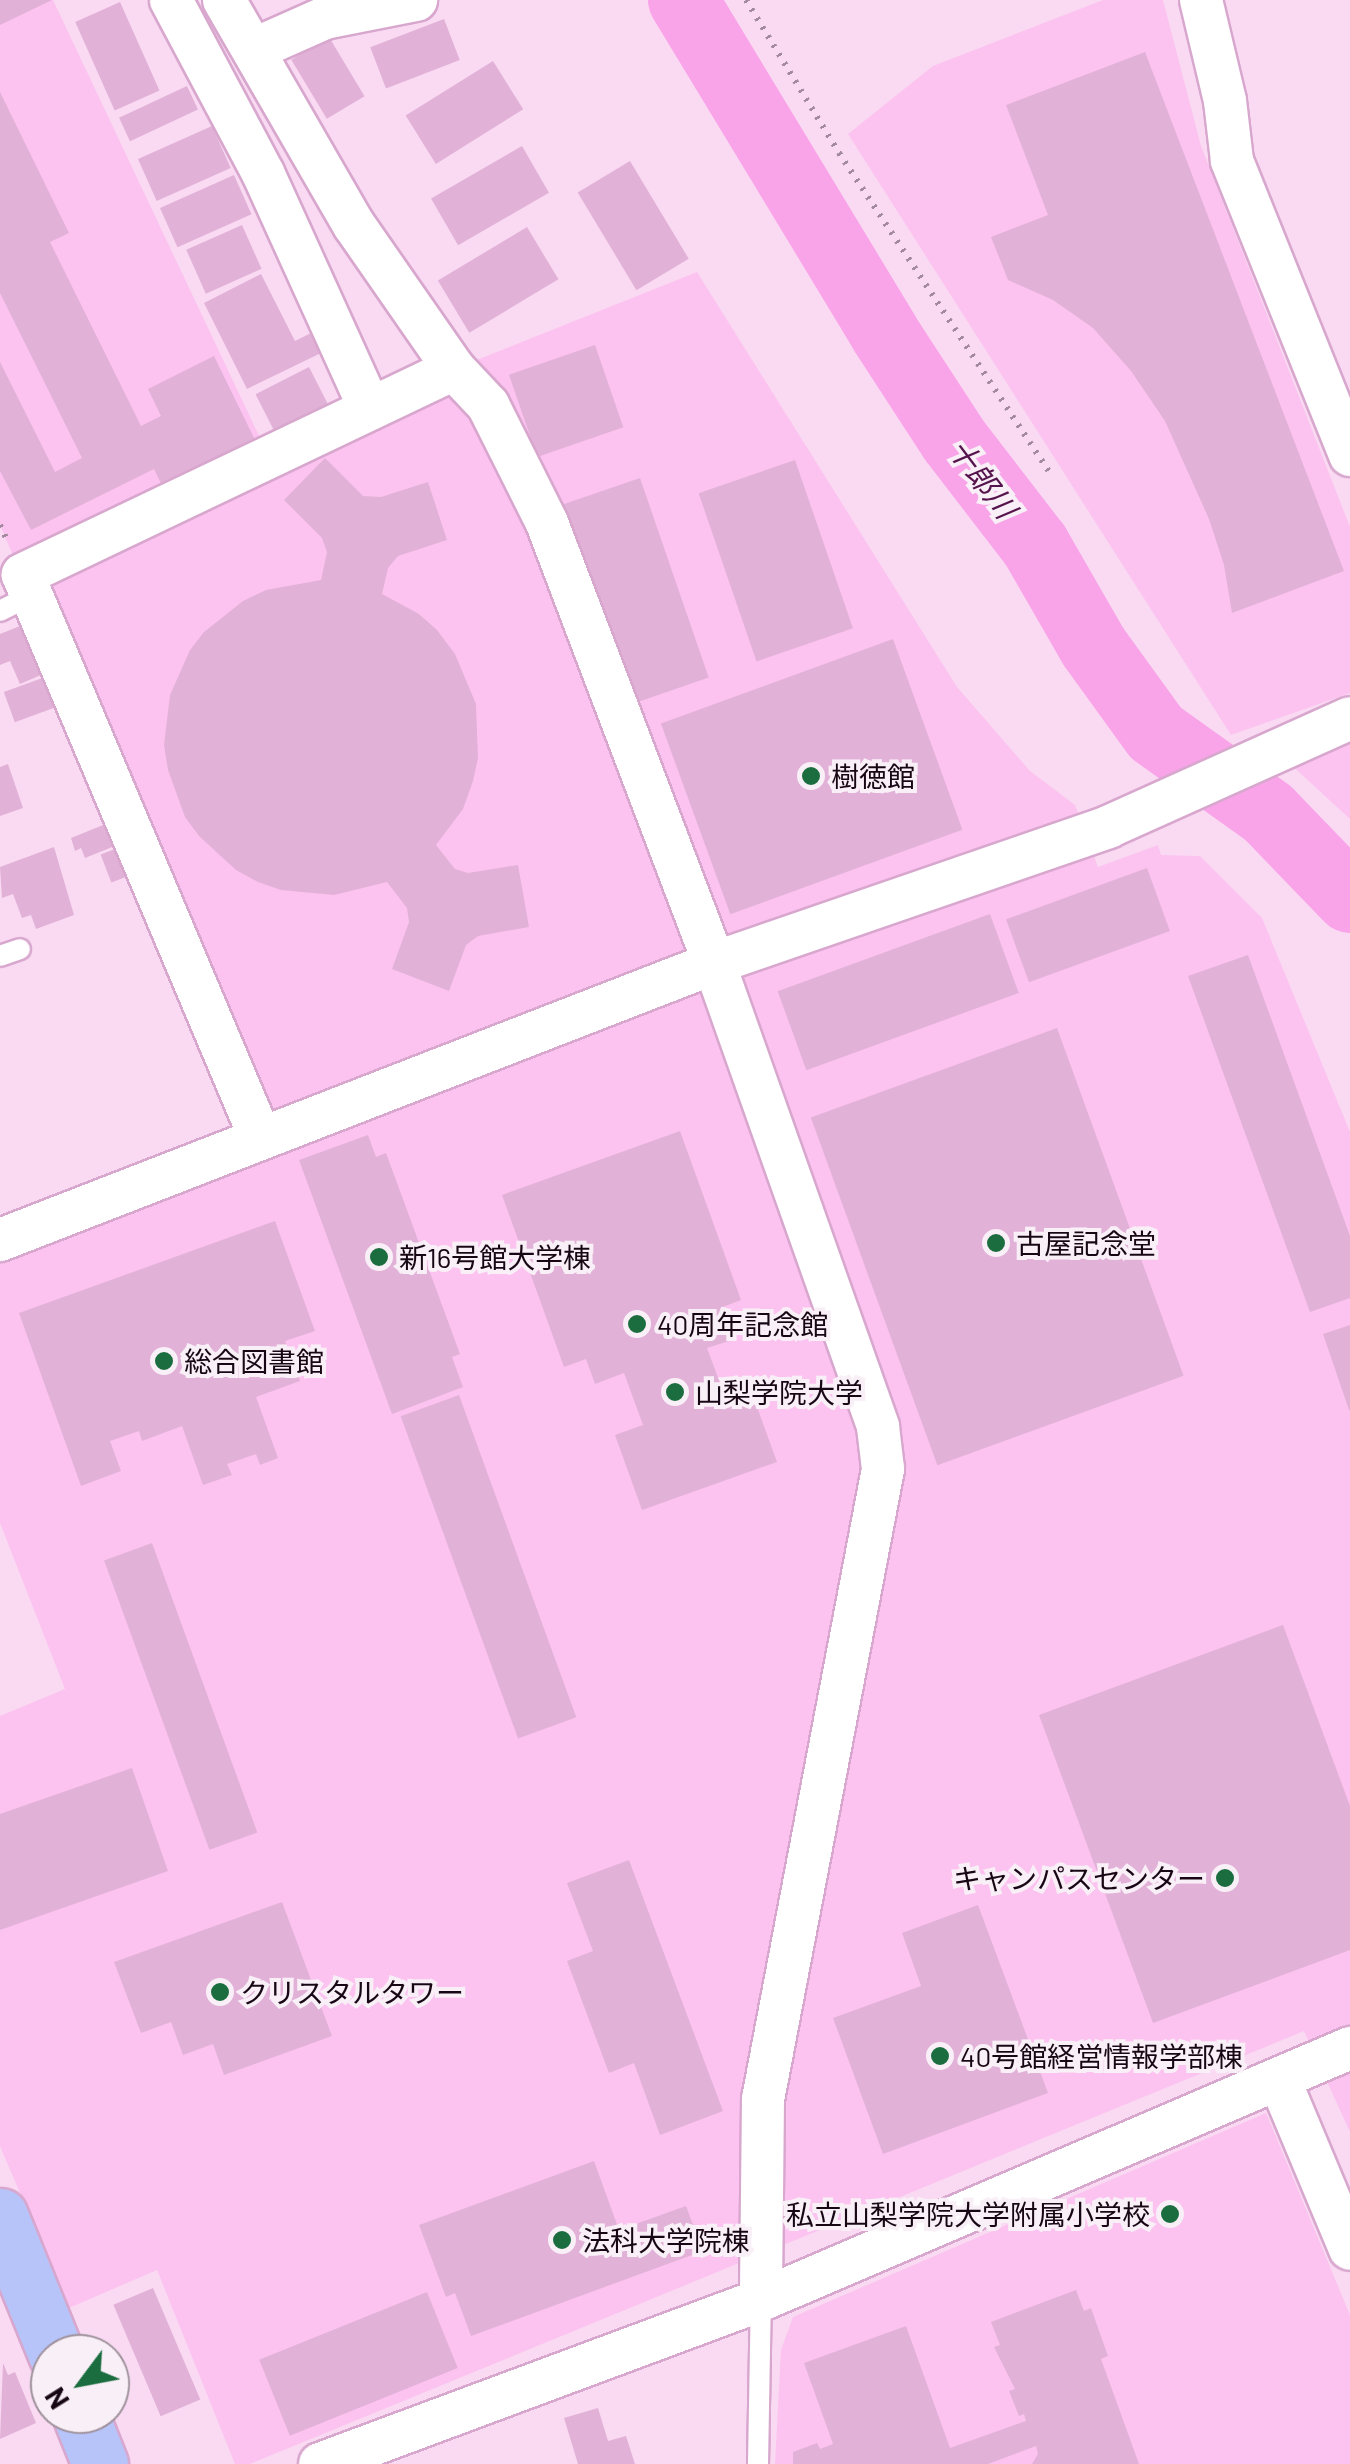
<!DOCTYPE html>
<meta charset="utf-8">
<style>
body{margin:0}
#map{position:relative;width:1350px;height:2464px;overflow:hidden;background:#f9daf2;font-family:Barlow,"Noto Sans JP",sans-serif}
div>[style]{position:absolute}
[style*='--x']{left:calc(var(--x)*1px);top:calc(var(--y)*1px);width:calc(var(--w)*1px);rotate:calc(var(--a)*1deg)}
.built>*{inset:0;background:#fcc3f0}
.river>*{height:70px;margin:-35px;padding:0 35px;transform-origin:35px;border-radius:35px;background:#f9a3e9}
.building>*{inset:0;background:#e2b1d8;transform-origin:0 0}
.path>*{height:6px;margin-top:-3px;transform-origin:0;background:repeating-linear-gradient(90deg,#a2899d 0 2.5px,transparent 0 10.5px)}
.roads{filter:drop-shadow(2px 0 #d8a7ce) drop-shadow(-2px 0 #d8a7ce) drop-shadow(0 2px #d8a7ce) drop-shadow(0 -2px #d8a7ce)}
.lane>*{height:20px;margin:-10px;padding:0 10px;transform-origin:10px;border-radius:10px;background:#fff}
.street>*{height:42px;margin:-21px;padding:0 21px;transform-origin:21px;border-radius:21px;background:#fff}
.highway>*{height:55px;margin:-27.5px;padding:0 27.5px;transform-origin:27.5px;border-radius:27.5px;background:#b7c4fa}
.dots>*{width:28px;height:28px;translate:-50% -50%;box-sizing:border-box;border:5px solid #f9eff7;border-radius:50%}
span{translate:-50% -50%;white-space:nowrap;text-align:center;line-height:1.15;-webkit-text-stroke:8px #f9eff7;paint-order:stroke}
.poi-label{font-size:28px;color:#170714}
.left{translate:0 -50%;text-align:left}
.right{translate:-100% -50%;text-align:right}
.water-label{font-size:30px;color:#56144d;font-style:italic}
.north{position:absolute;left:30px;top:2334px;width:100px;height:100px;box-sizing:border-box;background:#f9eff7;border:2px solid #9f929c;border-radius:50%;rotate:238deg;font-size:28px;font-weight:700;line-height:40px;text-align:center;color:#170714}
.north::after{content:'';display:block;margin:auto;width:35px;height:45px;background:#1b6d3f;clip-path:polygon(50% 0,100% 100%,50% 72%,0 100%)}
</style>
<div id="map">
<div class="built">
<div style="clip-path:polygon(0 0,53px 0,269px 457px,454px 369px,697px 272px,957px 687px,1030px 771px,1075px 805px,1098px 867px,1158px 845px,1161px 855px,1200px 856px,1262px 918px,1350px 1132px,1350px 2132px,1304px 2031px,250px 2464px,235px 2464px,157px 2270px,69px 2308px,0 2146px,0 1716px,65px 1689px,0 1523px,0 1261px,260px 1137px,0 525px)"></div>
<div style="clip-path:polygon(1103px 0,1163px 0,1201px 146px,1350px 527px,1350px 693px,1231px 735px,848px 134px,933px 66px)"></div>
<div style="clip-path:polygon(1350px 734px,1350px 819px,1287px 761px)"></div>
<div style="clip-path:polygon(1266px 2113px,1350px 2315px,1350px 2464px,775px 2464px,781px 2350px,793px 2317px)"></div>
</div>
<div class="river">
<div style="--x:683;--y:0;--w:390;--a:58.8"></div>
<div style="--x:885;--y:334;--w:126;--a:56.9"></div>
<div style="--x:954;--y:440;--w:133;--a:52.4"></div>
<div style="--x:1035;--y:545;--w:116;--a:60.1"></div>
<div style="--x:1093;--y:646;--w:107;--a:54.1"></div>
<div style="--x:1156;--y:733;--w:138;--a:35.5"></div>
<div style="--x:1268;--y:813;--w:118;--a:46"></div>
</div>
<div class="building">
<div style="clip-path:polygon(0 0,52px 0,0 25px)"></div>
<div style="left:120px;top:2px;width:97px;height:49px;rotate:66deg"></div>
<div style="left:444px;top:19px;width:44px;height:79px;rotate:69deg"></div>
<div style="left:329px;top:37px;width:69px;height:44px;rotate:59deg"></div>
<div style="clip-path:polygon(1145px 52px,1344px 571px,1232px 613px,1224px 565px,1209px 519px,1165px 421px,1131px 371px,1093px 328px,1053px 300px,1008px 280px,991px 237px,1048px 215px,1006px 105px)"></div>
<div style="left:493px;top:61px;width:57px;height:103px;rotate:58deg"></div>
<div style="left:187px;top:86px;width:26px;height:75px;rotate:65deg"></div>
<div style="clip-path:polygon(0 92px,69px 233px,50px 242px,141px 426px,161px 416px,148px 389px,214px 356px,258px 446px,165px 492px,154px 469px,31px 530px,0 471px,0 362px,55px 472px,82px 458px,0 293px)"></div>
<div style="left:212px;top:126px;width:46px;height:81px;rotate:66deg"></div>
<div style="left:522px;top:146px;width:54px;height:105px;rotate:60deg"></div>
<div style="left:630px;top:161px;width:114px;height:61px;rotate:59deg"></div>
<div style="left:234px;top:175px;width:43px;height:81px;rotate:66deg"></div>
<div style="left:242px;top:225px;width:48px;height:61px;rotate:66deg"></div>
<div style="left:527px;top:227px;width:61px;height:104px;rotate:59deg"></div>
<div style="clip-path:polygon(261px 274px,295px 341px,311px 333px,321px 353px,247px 389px,204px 303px)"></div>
<div style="left:595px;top:345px;width:87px;height:91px;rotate:71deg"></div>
<div style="left:309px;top:367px;width:49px;height:60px;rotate:63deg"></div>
<div style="clip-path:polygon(325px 458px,363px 496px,381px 497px,428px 482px,447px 540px,398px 556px,388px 568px,382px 594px,419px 614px,437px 630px,455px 654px,476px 704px,478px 758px,473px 781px,463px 809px,436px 845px,455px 869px,468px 873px,518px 865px,529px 927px,478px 936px,466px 945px,449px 991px,392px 969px,409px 922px,407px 908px,387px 882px,334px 895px,281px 890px,258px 882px,236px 870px,199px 836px,185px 817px,168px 770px,164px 745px,170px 695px,190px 650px,204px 632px,243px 601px,266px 590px,321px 580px,327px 552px,322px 538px,284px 500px)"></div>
<div style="left:795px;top:460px;width:178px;height:102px;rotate:71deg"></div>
<div style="left:640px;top:478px;width:211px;height:81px;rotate:71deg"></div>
<div style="clip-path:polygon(20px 626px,41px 675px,20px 684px,10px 661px,0 665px,0 634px)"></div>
<div style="left:893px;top:639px;width:203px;height:247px;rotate:70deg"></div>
<div style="left:48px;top:676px;width:32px;height:47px;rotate:70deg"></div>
<div style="clip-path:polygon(8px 764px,23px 808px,0 816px,0 767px)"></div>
<div style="clip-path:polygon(113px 821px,122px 843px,85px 858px,81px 848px,75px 851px,71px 838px)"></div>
<div style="left:123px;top:846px;width:30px;height:24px;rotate:69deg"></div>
<div style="clip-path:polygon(54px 847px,74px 915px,36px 929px,31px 915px,22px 918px,13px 894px,2px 898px,0 867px)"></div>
<div style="left:1147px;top:868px;width:67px;height:150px;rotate:70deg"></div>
<div style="left:990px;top:914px;width:84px;height:226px;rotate:70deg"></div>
<div style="clip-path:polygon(1248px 955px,1350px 1236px,1350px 1298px,1310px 1312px,1188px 976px)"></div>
<div style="left:1057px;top:1028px;width:370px;height:262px;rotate:70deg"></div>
<div style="clip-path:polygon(680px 1131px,741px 1300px,720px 1308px,732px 1340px,707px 1348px,724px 1394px,749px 1385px,777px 1462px,642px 1510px,615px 1435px,643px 1425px,624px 1373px,595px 1384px,586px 1359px,564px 1367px,502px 1195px)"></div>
<div style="clip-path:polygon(368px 1135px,376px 1157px,386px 1153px,460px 1354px,452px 1357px,463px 1387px,392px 1414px,299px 1160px)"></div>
<div style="clip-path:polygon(275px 1221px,315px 1331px,285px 1341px,300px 1381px,256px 1397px,278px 1458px,260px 1465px,256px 1454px,227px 1464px,232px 1475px,203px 1485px,182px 1426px,142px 1441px,139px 1431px,110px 1441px,121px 1471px,81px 1486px,19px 1313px)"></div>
<div style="clip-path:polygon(1350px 1325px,1350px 1410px,1349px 1410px,1323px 1334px)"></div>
<div style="left:459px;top:1395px;width:343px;height:62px;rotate:70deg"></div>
<div style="left:152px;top:1543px;width:308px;height:51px;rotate:70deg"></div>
<div style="clip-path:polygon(1283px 1625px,1350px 1806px,1350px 1950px,1153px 2023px,1039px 1715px)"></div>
<div style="clip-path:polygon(132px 1768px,168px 1871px,0 1930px,0 1814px)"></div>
<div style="clip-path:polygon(629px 1860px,723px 2111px,660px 2135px,634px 2063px,609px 2073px,567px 1961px,593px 1951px,567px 1883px)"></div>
<div style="clip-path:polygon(282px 1902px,332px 2036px,224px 2075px,213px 2044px,183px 2055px,171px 2022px,141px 2033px,114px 1962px)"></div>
<div style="clip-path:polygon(978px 1905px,1048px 2093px,883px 2154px,833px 2018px,921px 1986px,902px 1933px)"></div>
<div style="clip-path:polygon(594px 2161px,619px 2230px,686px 2206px,703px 2251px,471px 2336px,455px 2293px,446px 2297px,419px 2225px)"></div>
<div style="left:153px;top:2288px;width:121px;height:43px;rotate:67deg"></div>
<div style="clip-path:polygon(1076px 2290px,1084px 2311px,1091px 2308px,1108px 2356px,1101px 2359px,1139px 2464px,1032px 2464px,1038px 2454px,1036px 2446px,988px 2464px,793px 2464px,793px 2452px,817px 2443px,820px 2449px,833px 2444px,804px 2363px,906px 2326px,950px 2448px,1026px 2421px,1024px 2414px,1019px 2416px,1009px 2391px,1015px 2389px,994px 2347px,1000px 2345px,991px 2322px)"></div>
<div style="left:427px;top:2292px;width:82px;height:181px;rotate:68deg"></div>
<div style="clip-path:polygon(3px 2363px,8px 2375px,15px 2372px,36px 2423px,0 2439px)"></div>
<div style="clip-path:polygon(598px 2408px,608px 2441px,626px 2436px,635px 2464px,578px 2464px,564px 2418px)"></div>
</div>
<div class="path">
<div style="--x:746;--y:0;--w:179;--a:58.7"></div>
<div style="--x:839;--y:153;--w:387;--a:56.6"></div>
<div style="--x:0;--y:525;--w:19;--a:65"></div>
</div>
<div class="roads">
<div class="lane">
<div style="--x:0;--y:611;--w:35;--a:-27"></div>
<div style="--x:0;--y:956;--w:21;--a:-19"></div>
<div style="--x:758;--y:2464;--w:164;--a:-89"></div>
</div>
<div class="street">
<div style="--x:171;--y:0;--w:196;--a:62"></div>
<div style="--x:263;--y:173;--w:259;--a:65.6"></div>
<div style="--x:224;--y:0;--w:260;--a:60"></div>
<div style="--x:354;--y:225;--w:175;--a:55.2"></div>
<div style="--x:454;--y:369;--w:478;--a:154.5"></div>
<div style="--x:23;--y:575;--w:610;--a:67.13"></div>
<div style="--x:1201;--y:0;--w:104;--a:76.6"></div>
<div style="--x:1225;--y:101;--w:60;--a:83.3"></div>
<div style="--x:1232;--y:161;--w:317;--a:68.1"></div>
<div style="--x:255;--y:49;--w:77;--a:-23.9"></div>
<div style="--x:325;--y:18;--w:93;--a:-11.2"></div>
<div style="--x:454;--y:369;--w:50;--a:46.6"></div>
<div style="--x:488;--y:405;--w:132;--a:63.4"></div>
<div style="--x:547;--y:523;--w:471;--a:69.2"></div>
<div style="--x:714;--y:963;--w:492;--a:70.5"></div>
<div style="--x:878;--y:1427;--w:42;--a:83.2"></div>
<div style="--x:883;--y:1469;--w:641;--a:100.78"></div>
<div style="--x:763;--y:2099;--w:201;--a:90.6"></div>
<div style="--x:0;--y:1240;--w:766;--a:-21.2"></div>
<div style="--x:714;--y:963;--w:417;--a:-19"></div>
<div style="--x:1108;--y:827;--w:265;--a:-24.2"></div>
<div style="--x:1279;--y:2079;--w:184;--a:67.3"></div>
<div style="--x:320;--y:2464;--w:471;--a:-20.4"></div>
<div style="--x:761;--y:2300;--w:641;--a:-23.16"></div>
</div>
<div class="highway">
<div style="--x:0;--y:2216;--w:149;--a:67.9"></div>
<div style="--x:80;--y:2414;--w:54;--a:68.2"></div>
</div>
</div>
<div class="dots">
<div style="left:811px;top:776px;background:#1b6d3f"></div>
<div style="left:996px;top:1243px;background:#1b6d3f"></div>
<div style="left:379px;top:1257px;background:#1b6d3f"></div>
<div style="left:637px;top:1324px;background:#1b6d3f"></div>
<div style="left:164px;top:1361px;background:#1b6d3f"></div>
<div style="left:675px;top:1392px;background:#1b6d3f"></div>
<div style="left:1225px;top:1878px;background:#1b6d3f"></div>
<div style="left:220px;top:1992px;background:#1b6d3f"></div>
<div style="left:940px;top:2056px;background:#1b6d3f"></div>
<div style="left:1170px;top:2214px;background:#1b6d3f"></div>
<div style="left:562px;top:2240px;background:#1b6d3f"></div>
</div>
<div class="poi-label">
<span class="left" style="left:831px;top:776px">樹徳館</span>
<span class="left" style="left:1016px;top:1243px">古屋記念堂</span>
<span class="left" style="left:399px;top:1257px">新16号館大学棟</span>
<span class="left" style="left:657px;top:1324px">40周年記念館</span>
<span class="left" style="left:184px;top:1361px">総合図書館</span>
<span class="left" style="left:695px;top:1392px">山梨学院大学</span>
<span class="right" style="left:1205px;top:1878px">キャンパスセンター</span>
<span class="left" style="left:240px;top:1992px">クリスタルタワー</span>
<span class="left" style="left:960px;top:2056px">40号館経営情報学部棟</span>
<span class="right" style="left:1150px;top:2214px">私立山梨学院大学附属小学校</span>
<span class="left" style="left:582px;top:2240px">法科大学院棟</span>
</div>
<div class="water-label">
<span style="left:983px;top:478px;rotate:53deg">十郎川</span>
</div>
<div class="north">N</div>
</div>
